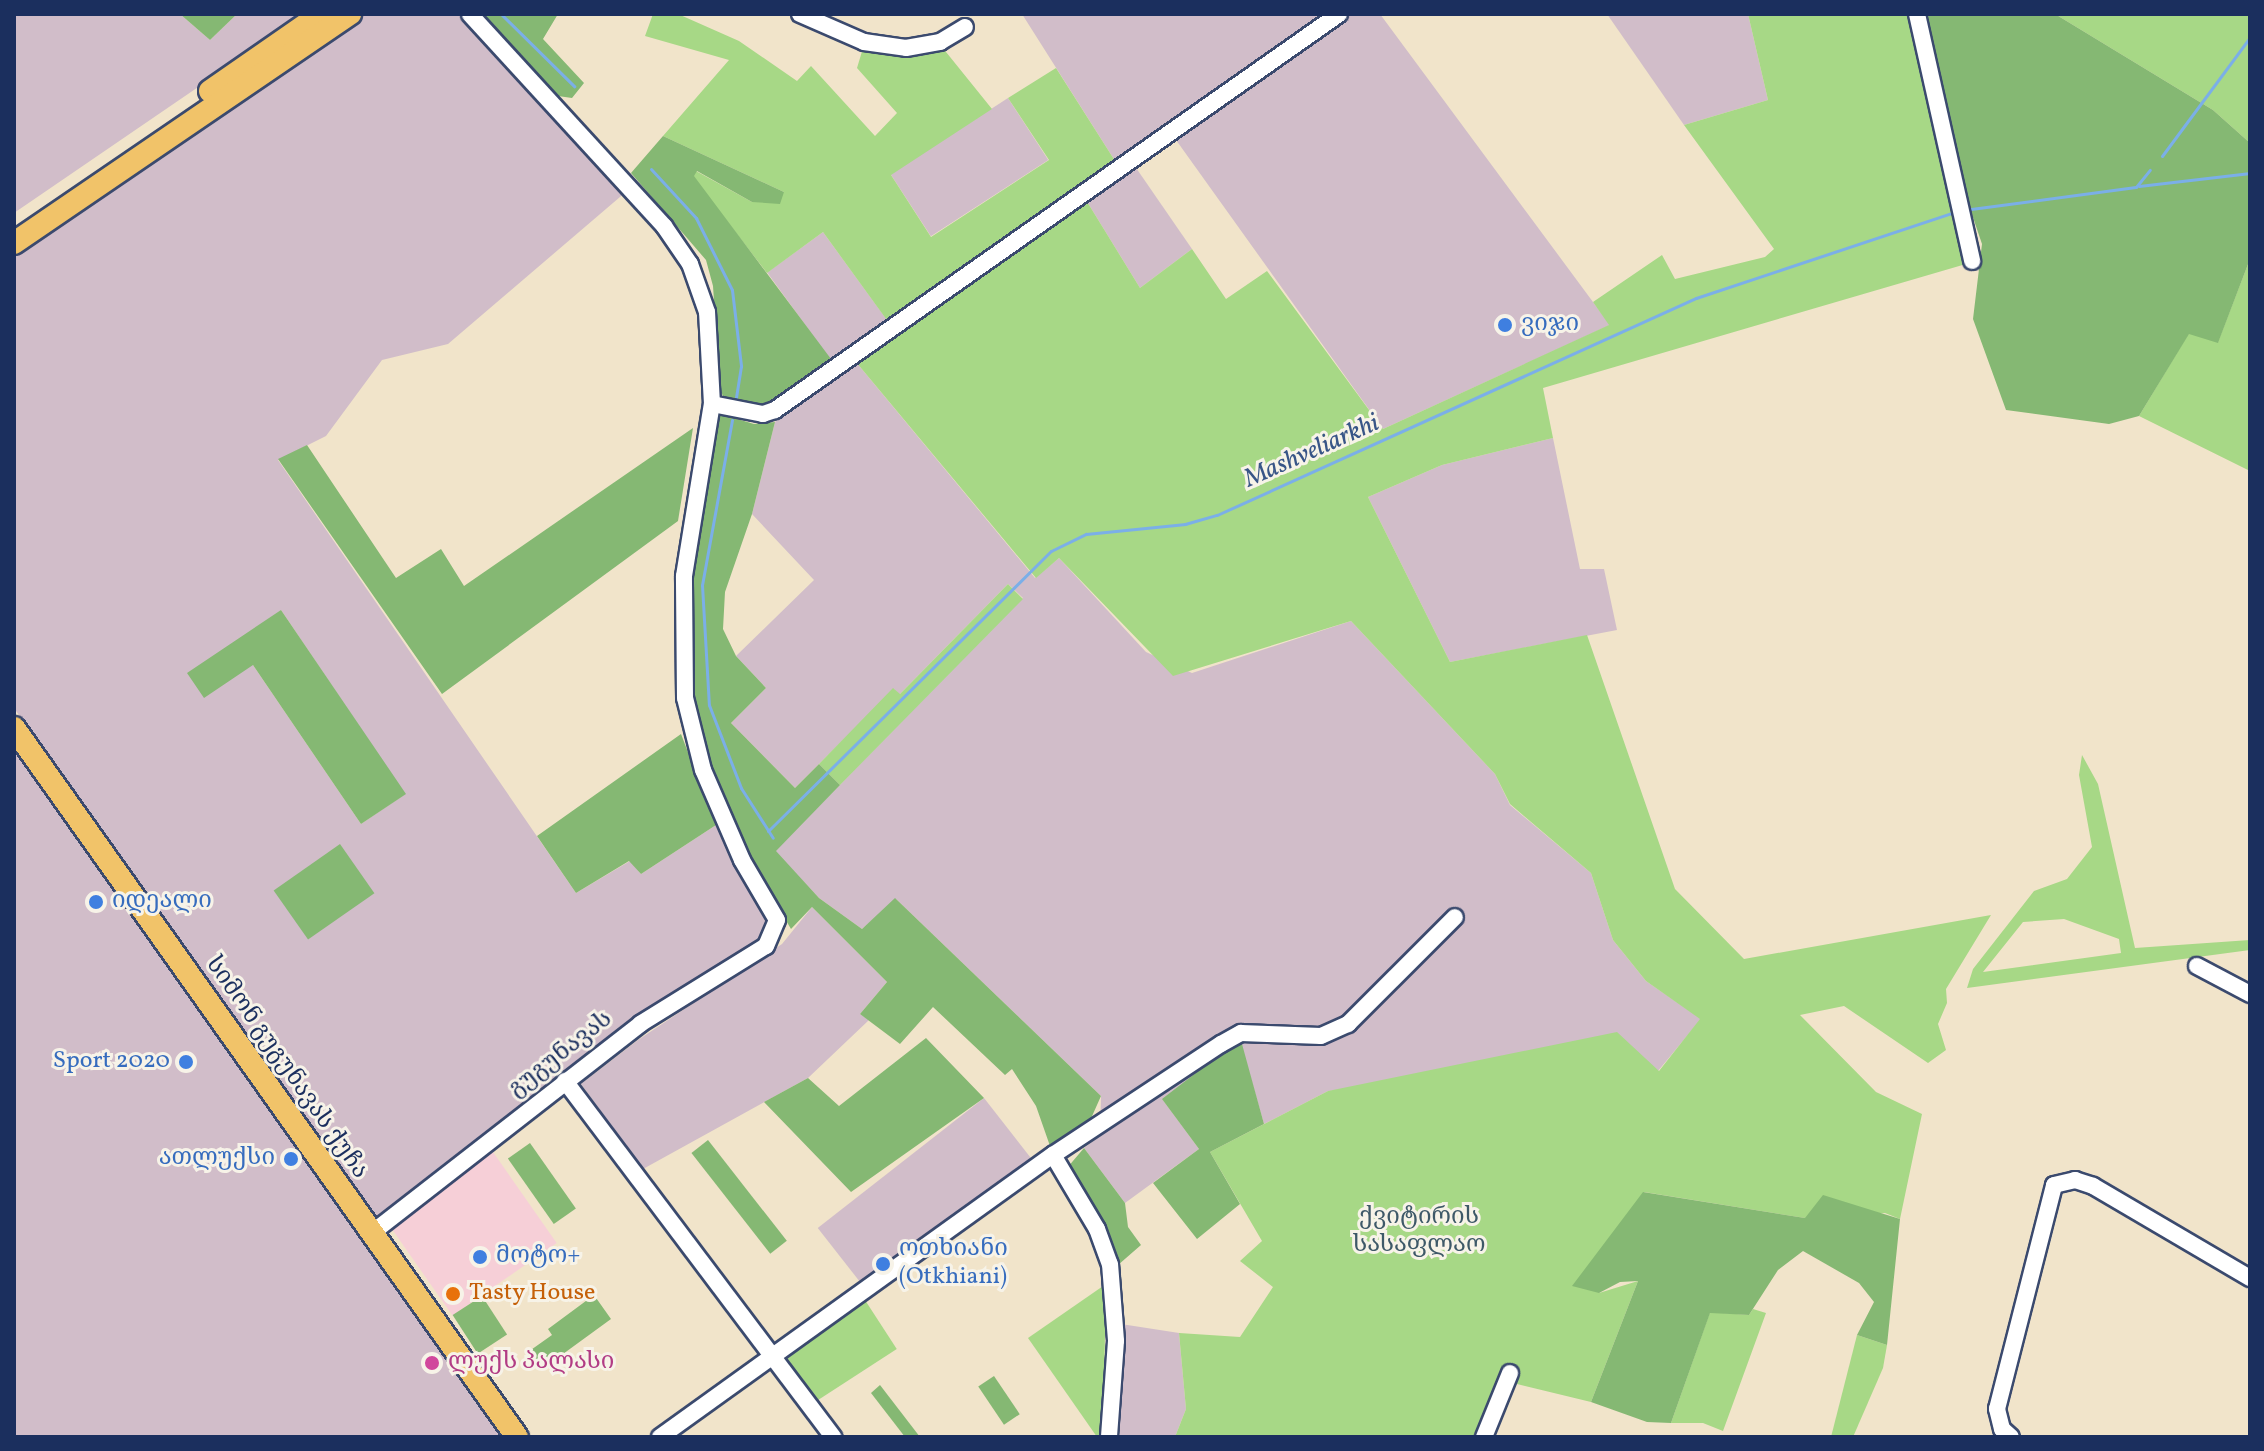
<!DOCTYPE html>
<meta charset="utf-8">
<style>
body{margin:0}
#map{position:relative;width:2264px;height:1451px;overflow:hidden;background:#f1e4ca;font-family:Vollkorn,"Noto Serif Georgian",serif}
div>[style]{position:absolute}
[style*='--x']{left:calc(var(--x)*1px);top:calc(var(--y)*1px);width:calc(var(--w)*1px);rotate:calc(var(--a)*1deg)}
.built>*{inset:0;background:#f6cfd7;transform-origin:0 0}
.industrial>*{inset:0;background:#d1bdc9;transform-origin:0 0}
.green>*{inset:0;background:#a7d886;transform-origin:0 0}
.forest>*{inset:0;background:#85b873;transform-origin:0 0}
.stream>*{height:3px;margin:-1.5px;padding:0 1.5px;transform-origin:1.5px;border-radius:1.5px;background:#7bafe8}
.roads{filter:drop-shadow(2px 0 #3b4a6e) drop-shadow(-2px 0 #3b4a6e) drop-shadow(0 2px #3b4a6e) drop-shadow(0 -2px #3b4a6e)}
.minor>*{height:16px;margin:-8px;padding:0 8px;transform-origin:8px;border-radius:8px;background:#fff}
.major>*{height:22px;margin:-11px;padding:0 11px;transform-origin:11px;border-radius:11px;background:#f1c369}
.dots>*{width:22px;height:22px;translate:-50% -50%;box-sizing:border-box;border:4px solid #f7f3e8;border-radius:50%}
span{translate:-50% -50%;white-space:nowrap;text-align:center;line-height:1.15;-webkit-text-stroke:6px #f7f3e8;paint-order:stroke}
.shop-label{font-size:24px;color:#366cbe}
.left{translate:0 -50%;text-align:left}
.right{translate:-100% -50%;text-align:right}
.street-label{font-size:24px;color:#1b2f5e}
.park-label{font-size:24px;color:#3e5968}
.food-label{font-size:24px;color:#c56008}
.hotel-label{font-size:24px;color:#b23c85}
.water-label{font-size:26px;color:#385587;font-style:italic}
.frame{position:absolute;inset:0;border:16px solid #1b2f5e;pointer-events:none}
</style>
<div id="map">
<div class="built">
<div style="left:493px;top:1152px;width:111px;height:127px;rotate:55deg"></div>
</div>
<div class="industrial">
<div style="clip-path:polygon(14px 14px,180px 14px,210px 40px,237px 14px,305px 14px,14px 213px)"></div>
<div style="clip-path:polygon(evenodd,363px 14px,461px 14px,627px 191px,448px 344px,382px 360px,326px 436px,278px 460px,576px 893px,630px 861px,641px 874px,716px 825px,773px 918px,758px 944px,664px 999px,383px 1215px,371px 1216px,14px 708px,14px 253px,363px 14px,281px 610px,405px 794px,361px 824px,253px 665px,281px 610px)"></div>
<div style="clip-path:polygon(1022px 14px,1380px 14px,1610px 325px,1383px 429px,1166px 126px,1117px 164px)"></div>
<div style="clip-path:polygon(1607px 14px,1748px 14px,1768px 100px,1684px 125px)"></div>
<div style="left:1008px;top:98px;width:74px;height:140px;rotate:57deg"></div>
<div style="clip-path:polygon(1132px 162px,1192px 249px,1140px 288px,1086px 200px)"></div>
<div style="left:823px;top:232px;width:112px;height:69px;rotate:54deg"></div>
<div style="clip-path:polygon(856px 362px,1035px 578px,1059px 558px,1146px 652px,1192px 673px,1351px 621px,1495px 774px,1510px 805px,1591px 873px,1613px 940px,1646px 981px,1701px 1019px,1658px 1071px,1328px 1091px,1264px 1124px,1241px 1044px,1227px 1049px,1163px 1100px,1199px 1149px,1125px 1203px,1084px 1148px,1100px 1136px,1101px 1096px,896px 899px,862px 929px,819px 898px,775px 851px,1023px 598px,1008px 584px,899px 695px,894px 689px,795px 788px,731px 723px,766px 688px,736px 656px,814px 580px,752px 514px,775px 422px)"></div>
<div style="clip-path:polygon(1553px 438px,1580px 569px,1604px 569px,1617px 630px,1450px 662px,1368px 497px,1442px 465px)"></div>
<div style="clip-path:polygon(14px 740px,346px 1213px,501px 1437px,14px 1437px)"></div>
<div style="clip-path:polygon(812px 907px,887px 982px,860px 1014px,869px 1020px,808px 1078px,643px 1169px,581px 1084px,638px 1040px,782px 944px)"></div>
<div style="left:984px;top:1098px;width:78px;height:211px;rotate:52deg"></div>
<div style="clip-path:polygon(1121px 1324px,1179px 1333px,1186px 1409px,1175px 1437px,1115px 1437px)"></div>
</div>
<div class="green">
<div style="clip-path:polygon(653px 14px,678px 14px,739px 41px,797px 81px,811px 66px,875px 136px,897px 113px,857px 68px,863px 48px,908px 57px,942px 47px,992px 109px,891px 175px,931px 237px,1049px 160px,1008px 98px,1056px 68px,1117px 164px,889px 323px,823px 232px,767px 273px,693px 177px,696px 171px,752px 202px,784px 192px,663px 136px,729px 60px,645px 36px)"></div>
<div style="clip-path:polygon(1748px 14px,1911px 14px,1966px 264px,1543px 388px,1553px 438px,1442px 465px,1368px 497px,1450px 662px,1587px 635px,1675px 889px,1744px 959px,1991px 915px,1946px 989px,1947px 1003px,1938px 1024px,1946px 1050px,1928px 1063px,1844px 1006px,1800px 1015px,1876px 1092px,1922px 1114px,1900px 1219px,1885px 1213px,1805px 1218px,1644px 1192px,1599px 1293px,1638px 1281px,1591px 1402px,1513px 1383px,1519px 1366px,1481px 1437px,1175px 1437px,1186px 1409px,1179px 1333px,1240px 1337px,1273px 1287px,1240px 1261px,1262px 1241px,1210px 1152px,1328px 1091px,1617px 1032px,1659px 1071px,1700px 1019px,1646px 981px,1613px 940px,1591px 873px,1510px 804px,1495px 774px,1351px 621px,1173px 676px,1059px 558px,1036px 578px,856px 362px,1086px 200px,1140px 288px,1192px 249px,1226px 299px,1267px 271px,1383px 429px,1609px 325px,1593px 302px,1662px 255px,1675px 279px,1765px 257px,1774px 249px,1684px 125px,1768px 100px)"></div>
<div style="clip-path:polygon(2055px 14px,2250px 14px,2250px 143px,2213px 110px)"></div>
<div style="clip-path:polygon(2250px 259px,2250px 471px,2139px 416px,2189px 333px,2218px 342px)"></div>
<div style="clip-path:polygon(1008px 584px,1023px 599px,840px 785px,819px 764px,893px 688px,900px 694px)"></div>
<div style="clip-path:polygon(evenodd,2082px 755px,2098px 784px,2135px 948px,2250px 940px,2250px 950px,1967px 988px,1973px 969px,2034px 891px,2067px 879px,2092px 847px,2079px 775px,2082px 755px,2064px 919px,2119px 939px,2121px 953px,1983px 972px,2023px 922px,2064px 919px)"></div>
<div style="clip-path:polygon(1106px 1284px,1103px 1437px,1097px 1437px,1028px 1338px)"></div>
<div style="left:863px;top:1297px;width:62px;height:97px;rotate:57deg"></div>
<div style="clip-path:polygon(1753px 1309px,1766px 1313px,1723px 1431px,1703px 1423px,1671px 1423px,1710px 1312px,1749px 1315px)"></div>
<div style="clip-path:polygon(1857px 1335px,1887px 1345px,1883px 1368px,1853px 1437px,1831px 1437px)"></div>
</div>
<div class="forest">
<div style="clip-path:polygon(180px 14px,237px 14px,210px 40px)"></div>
<div style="clip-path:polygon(480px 14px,558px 14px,543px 39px,584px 83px,572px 98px,551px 95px)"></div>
<div style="clip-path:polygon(1924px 14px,2055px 14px,2213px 110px,2250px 143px,2250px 259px,2218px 343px,2189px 334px,2139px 416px,2109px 424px,2006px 410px,1973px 319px,1982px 244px,1959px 176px)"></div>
<div style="clip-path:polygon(663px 136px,784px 192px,780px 204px,752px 202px,697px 171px,694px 176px,834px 363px,775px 401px,761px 406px,727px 402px,720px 391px,713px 286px,706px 260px,631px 173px)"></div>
<div style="clip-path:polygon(714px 412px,754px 424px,775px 422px,752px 514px,725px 592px,723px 629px,736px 656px,766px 688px,731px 723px,795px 788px,819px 764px,840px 785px,776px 851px,819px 898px,862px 929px,895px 898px,1101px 1096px,1089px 1123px,1050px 1146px,1036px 1106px,1012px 1069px,1005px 1075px,933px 1007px,900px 1044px,860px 1014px,887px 982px,812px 907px,791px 929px,743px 847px,710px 770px,690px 697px,689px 576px)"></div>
<div style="clip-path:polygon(693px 428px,678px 521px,442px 694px,278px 459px,307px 445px,396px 578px,441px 549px,464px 586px)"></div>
<div style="clip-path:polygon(281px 610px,406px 794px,361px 824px,253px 665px,204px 698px,187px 673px)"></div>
<div style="clip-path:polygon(681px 734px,716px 825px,641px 874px,629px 861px,576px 893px,537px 836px)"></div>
<div style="left:340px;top:844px;width:60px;height:81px;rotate:55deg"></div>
<div style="clip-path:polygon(926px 1038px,984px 1098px,851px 1192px,764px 1102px,808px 1078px,839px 1106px)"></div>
<div style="clip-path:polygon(1242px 1044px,1264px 1124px,1210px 1152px,1240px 1204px,1197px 1239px,1153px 1183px,1199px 1149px,1162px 1099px,1227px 1049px)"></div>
<div style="left:708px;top:1140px;width:128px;height:21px;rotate:52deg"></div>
<div style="left:530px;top:1143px;width:80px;height:27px;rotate:55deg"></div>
<div style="clip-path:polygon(1084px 1148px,1125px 1203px,1128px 1227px,1141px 1245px,1118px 1265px,1067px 1168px)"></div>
<div style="clip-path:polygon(1643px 1192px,1805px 1218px,1823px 1195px,1900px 1219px,1887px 1345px,1857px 1335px,1874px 1302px,1859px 1283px,1803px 1251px,1778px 1270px,1749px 1315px,1710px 1313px,1671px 1423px,1647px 1422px,1591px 1402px,1638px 1281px,1620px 1282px,1599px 1293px,1572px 1286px)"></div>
<div style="clip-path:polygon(594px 1295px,611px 1319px,541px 1370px,528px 1352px,552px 1335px,548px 1329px)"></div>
<div style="left:482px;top:1296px;width:46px;height:35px;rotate:57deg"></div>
<div style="left:994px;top:1376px;width:46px;height:19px;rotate:56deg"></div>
<div style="clip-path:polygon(880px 1385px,920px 1437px,905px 1437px,871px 1393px)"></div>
</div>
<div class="stream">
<div style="--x:501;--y:14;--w:103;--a:44.6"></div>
<div style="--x:2162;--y:156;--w:148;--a:-53.5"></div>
<div style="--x:651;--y:169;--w:67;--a:47.4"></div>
<div style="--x:696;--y:218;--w:80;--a:63.4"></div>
<div style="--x:732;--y:290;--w:77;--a:83.2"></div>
<div style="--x:741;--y:366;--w:32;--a:99"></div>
<div style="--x:2139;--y:186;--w:112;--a:-6.7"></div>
<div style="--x:1971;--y:209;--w:166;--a:-7.6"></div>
<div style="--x:2136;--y:187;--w:22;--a:-51"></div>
<div style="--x:732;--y:420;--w:168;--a:100.3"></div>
<div style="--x:702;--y:585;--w:120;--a:86.7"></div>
<div style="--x:709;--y:705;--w:89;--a:68.9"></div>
<div style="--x:741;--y:788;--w:59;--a:57.4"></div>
<div style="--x:768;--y:831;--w:398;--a:-44.7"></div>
<div style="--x:1051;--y:551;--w:39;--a:-26"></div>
<div style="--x:1086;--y:534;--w:100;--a:-5.8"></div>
<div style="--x:1185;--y:524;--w:33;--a:-16"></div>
<div style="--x:1217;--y:515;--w:526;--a:-24.37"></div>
<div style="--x:1696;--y:298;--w:269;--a:-18.4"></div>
</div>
<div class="roads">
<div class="minor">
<div style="--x:800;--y:14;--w:70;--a:23.6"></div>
<div style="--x:864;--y:42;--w:42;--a:8.1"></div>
<div style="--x:906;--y:48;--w:35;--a:-10"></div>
<div style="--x:940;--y:42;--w:29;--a:-31"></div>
<div style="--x:1917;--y:14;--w:253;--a:77.4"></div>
<div style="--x:712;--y:404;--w:52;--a:11.1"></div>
<div style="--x:763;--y:414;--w:13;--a:-18"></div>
<div style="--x:775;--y:410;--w:689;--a:-35.07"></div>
<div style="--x:2197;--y:966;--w:60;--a:27.8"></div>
<div style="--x:565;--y:1081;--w:446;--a:53"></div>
<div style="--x:1053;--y:1155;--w:86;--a:59.3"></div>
<div style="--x:1097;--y:1229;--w:37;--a:70"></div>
<div style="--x:1110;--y:1264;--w:77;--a:85.5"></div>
<div style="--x:1116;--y:1341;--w:96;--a:94.2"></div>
<div style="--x:372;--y:1233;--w:340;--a:-37.9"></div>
<div style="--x:640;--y:1024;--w:148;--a:-31.8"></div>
<div style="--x:766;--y:946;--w:28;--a:-67"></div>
<div style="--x:777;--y:920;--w:69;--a:-120.3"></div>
<div style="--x:742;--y:860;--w:98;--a:-113.4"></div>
<div style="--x:703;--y:770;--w:74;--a:-104"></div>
<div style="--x:685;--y:698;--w:122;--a:-90.5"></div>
<div style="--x:684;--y:576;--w:174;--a:-80.8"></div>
<div style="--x:712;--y:404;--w:92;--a:-93.1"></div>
<div style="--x:707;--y:312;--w:51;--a:-109.5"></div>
<div style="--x:690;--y:264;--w:46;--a:-124.4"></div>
<div style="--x:664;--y:226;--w:287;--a:-132.5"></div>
<div style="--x:660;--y:1437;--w:484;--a:-35.7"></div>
<div style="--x:1053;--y:1155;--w:201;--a:-33.5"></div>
<div style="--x:1221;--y:1044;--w:23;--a:-29"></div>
<div style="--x:1241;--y:1033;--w:80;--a:2.1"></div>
<div style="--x:1321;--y:1036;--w:30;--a:-24"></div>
<div style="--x:1348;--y:1024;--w:151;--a:-45"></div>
<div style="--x:1484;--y:1437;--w:69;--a:-67.9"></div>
<div style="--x:2011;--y:1437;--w:12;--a:-138"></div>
<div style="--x:2002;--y:1429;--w:21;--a:-104"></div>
<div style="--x:1997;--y:1409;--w:231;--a:-75.7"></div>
<div style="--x:2054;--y:1185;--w:22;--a:-13"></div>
<div style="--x:2075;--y:1180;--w:19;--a:18"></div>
<div style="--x:2093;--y:1186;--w:182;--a:30.4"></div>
</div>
<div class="major">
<div style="--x:210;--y:91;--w:135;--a:-34.7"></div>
<div style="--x:14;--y:243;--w:407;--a:-34.3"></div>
<div style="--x:14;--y:728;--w:869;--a:54.65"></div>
</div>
</div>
<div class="dots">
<div style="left:1505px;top:325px;background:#3f7fe0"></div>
<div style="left:96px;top:902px;background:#3f7fe0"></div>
<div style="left:186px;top:1062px;background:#3f7fe0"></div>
<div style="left:291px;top:1159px;background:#3f7fe0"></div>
<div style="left:480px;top:1257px;background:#3f7fe0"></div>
<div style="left:883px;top:1264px;background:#3f7fe0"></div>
<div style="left:453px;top:1294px;background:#e8710a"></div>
<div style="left:432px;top:1363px;background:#d1479c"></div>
</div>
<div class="shop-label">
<span class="left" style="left:1521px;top:325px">ვიჯი</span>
<span class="left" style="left:112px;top:902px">იდეალი</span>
<span class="right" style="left:170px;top:1062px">Sport 2020</span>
<span class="right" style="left:275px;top:1159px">ათლუქსი</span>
<span class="left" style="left:899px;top:1264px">ოთხიანი<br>(Otkhiani)</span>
<span class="left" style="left:496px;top:1257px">მოტო+</span>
</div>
<div class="street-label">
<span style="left:561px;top:1055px;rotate:-38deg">გუგუნავას</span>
<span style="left:286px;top:1068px;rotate:55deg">სიმონ გუგუნავას ქუჩა</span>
</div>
<div class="park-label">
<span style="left:1419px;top:1232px">ქვიტირის<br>სასაფლაო</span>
</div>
<div class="food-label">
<span class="left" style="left:469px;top:1294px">Tasty House</span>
</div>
<div class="hotel-label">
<span class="left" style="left:448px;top:1363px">ლუქს პალასი</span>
</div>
<div class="water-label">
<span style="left:1312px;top:452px;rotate:-24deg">Mashveliarkhi</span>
</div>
<div class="frame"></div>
</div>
